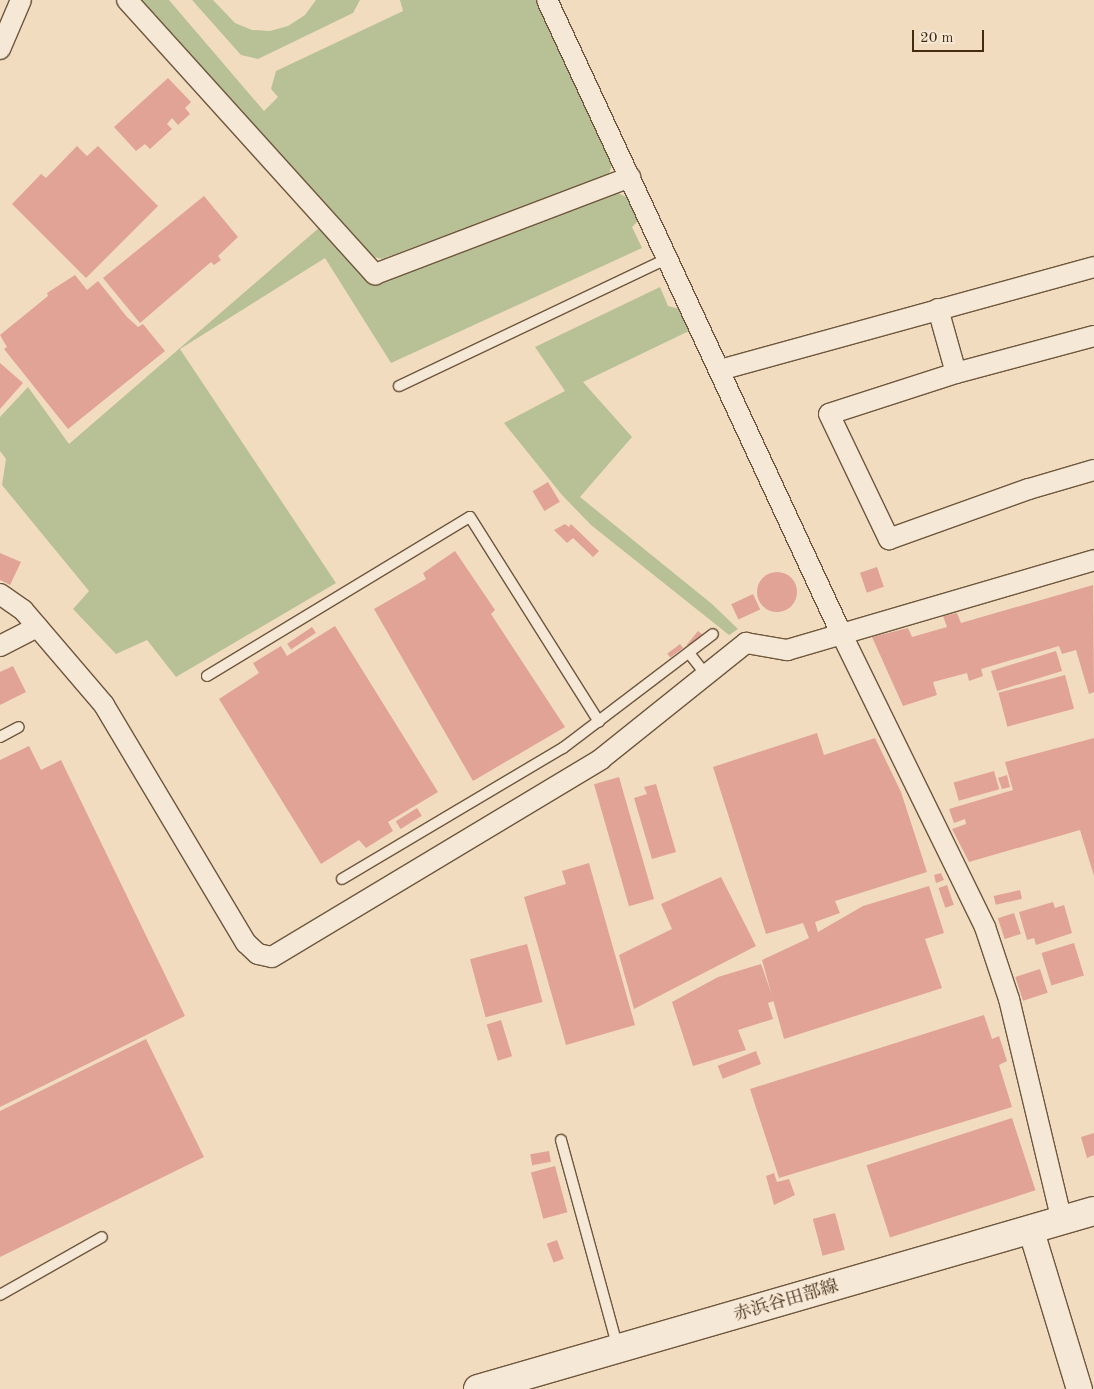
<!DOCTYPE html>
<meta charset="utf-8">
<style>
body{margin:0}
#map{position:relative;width:1094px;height:1389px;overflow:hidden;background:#f1dcc0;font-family:"Old Standard TT","Noto Serif JP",serif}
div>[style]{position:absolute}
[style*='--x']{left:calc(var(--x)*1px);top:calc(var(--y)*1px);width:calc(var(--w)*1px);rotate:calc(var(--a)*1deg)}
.green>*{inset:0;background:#b7c195}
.building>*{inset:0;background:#e1a396;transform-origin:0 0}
.round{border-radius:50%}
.roads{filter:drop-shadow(1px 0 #6e573d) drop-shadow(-1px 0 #6e573d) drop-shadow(0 1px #6e573d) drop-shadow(0 -1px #6e573d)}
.service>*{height:10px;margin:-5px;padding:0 5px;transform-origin:5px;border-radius:5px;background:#f6e8d6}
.minor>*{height:20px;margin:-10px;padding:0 10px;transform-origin:10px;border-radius:10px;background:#f6e8d6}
.tertiary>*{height:25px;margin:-12.5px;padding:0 12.5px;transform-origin:12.5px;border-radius:12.5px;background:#f6e8d6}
.secondary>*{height:28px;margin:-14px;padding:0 14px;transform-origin:14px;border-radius:14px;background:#f6e8d6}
span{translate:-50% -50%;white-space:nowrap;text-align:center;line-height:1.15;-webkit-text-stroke:5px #f6e8d6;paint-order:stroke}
.street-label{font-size:18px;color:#422b11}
.scale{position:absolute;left:912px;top:30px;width:72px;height:22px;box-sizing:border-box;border:2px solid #422b11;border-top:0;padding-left:6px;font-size:15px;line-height:18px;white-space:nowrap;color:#422b11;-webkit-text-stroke:4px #f6e8d6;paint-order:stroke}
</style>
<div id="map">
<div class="green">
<div style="clip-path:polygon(141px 0,169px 0,264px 111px,278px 97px,271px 89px,276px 71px,403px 11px,400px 0,535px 0,612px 165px,608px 176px,382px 259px,374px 257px)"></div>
<div style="clip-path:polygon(192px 0,213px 0,235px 23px,252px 30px,270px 31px,288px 26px,305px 15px,316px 0,360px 0,353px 13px,258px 59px,241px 55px)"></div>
<div style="clip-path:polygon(618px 193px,630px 199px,639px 220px,632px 227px,642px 248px,391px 363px,325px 258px,180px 349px,336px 583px,176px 677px,147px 640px,116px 654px,73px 609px,89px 591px,2px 485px,6px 459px,0 451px,0 417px,28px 387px,69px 444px,320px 227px,374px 283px)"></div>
<div style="clip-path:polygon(660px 287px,668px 306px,680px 309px,689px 331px,583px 382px,632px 437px,580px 497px,712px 604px,738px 629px,729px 635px,591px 525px,562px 495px,504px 423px,565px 391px,535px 347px)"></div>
</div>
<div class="building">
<div style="clip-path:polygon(168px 78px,191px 102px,185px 108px,190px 114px,178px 125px,172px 118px,167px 124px,172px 129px,150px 149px,145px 144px,136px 151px,114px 127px)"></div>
<div style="clip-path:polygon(77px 146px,87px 156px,98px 146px,158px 206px,86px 278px,12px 204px,41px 174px,46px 178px)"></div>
<div style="clip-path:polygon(204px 196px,238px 237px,218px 256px,221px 260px,214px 265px,211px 262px,140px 323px,103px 278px)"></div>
<div style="clip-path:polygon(75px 275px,87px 290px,98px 281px,127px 317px,138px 327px,143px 324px,165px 351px,68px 429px,4px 349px,7px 347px,0 335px,48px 296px,47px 293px)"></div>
<div style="clip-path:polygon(0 363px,23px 383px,0 409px)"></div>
<div style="left:548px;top:482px;width:23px;height:18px;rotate:59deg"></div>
<div style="clip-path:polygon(565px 524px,569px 527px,571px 524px,599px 551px,593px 557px,573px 538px,567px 543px,554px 530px)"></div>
<div style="clip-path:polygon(455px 551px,495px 610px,491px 614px,565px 727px,473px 781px,374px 609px,426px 579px,423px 573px)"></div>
<div style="clip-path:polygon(0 553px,21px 562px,10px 585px,0 580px)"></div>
<div style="left:877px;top:567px;width:21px;height:18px;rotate:71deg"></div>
<div class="round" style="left:757px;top:572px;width:40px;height:40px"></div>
<div style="clip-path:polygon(1093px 585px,1094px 692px,1089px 694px,1076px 650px,1062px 654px,1059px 646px,981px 669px,983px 676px,969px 681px,967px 673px,933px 682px,937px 695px,903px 706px,872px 637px,908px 628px,912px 637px,947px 627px,943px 616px,957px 613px,961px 623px)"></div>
<div style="left:753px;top:594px;width:17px;height:24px;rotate:65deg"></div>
<div style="clip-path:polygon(335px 626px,438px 792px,388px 822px,393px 831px,366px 848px,359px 840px,321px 864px,219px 699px,259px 673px,253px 663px,281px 646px,287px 656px)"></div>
<div style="left:312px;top:627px;width:7px;height:30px;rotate:56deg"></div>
<div style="left:698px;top:631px;width:6px;height:18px;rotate:39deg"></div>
<div style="left:680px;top:644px;width:5px;height:16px;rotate:53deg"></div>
<div style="left:1056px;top:651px;width:21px;height:68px;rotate:73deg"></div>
<div style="clip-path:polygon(13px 666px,26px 692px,0 705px,0 672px)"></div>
<div style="left:1065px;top:675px;width:35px;height:69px;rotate:75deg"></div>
<div style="clip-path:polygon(817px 733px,824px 755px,875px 738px,901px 792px,927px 872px,835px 901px,840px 913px,815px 922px,818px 932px,863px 906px,929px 886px,944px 933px,925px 939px,942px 988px,784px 1039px,762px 960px,809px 938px,803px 923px,766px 934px,713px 767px)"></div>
<div style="clip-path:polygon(1094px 738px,1094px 876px,1080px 830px,969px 862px,952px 829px,966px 824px,965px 819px,954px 823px,949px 809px,1013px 790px,1005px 762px)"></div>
<div style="clip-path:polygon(29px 746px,41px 770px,61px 760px,185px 1016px,0 1107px,0 760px)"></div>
<div style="left:994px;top:771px;width:19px;height:42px;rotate:74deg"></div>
<div style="clip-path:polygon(1007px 775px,1010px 787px,1002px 789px,998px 778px)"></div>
<div style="left:619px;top:777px;width:127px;height:26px;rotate:74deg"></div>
<div style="clip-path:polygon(656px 784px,676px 852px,652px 859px,634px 798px,647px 794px,644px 787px)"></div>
<div style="left:417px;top:808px;width:9px;height:25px;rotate:58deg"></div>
<div style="clip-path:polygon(589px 863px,635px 1025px,566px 1045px,524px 897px,566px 884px,562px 871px)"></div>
<div style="clip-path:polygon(941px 873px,944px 880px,936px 883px,934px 875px)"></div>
<div style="clip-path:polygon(721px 877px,756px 946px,634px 1009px,619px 955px,672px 929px,661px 904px)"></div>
<div style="left:947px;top:885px;width:21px;height:9px;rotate:71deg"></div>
<div style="left:1020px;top:890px;width:9px;height:27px;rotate:77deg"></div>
<div style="clip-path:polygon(1053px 902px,1055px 908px,1064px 905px,1072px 933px,1036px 945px,1034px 938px,1027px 940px,1019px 912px)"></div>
<div style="left:1014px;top:913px;width:22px;height:17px;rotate:72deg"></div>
<div style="left:1074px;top:943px;width:34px;height:34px;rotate:73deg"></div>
<div style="left:527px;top:944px;width:60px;height:59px;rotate:75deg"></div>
<div style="clip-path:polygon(761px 964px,774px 1001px,768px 1003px,773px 1019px,738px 1030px,746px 1050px,693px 1066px,672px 1002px,718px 977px)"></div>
<div style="left:1040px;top:969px;width:25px;height:26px;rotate:72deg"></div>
<div style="clip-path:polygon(984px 1015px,992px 1039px,999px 1036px,1007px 1061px,999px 1065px,1012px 1107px,779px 1178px,750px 1089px)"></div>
<div style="left:501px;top:1020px;width:38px;height:15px;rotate:73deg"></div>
<div style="clip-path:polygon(146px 1039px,204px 1157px,0 1257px,0 1111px)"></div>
<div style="left:756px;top:1051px;width:14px;height:41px;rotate:69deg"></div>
<div style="left:1012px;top:1118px;width:76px;height:153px;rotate:72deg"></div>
<div style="clip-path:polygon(1094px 1133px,1094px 1155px,1087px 1158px,1081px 1137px)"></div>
<div style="left:549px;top:1151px;width:11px;height:19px;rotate:80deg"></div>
<div style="left:555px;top:1166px;width:48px;height:25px;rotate:75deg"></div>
<div style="clip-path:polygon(774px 1173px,777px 1182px,789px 1179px,795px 1195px,774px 1205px,766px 1176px)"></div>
<div style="left:835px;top:1213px;width:38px;height:23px;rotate:75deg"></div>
<div style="left:557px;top:1240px;width:20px;height:11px;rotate:70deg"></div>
</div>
<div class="roads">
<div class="service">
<div style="--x:399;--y:386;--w:299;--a:-25.4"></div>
<div style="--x:689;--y:653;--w:28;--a:52"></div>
<div style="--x:207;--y:676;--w:307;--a:-31.2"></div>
<div style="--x:470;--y:517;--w:242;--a:57.8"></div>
<div style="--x:0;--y:737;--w:21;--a:-28"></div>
<div style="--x:342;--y:879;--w:257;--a:-30.7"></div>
<div style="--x:563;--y:748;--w:188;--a:-37.2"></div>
<div style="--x:561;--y:1140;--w:217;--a:74.7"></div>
<div style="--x:0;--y:1295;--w:117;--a:-29.6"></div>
</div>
<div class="minor">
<div style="--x:127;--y:0;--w:370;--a:47.9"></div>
<div style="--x:375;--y:274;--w:273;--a:-20.8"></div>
<div style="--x:547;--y:0;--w:698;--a:65.09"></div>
<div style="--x:841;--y:633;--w:327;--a:63.9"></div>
<div style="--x:985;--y:927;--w:76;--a:71.6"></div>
<div style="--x:1009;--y:999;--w:229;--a:76.6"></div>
<div style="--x:0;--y:49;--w:53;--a:-66.8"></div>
<div style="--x:938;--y:309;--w:66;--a:74.3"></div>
<div style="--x:1094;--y:336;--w:143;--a:165"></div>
<div style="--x:956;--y:373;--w:133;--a:162.1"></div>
<div style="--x:829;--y:414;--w:139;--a:64.4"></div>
<div style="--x:889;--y:539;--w:149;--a:-19.7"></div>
<div style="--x:1029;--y:489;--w:68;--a:-16.3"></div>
<div style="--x:720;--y:370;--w:388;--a:-15.4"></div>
<div style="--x:0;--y:594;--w:28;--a:35"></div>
<div style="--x:23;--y:610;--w:125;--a:49.5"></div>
<div style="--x:104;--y:705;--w:277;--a:59.2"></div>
<div style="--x:246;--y:943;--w:16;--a:43"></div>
<div style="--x:258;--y:954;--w:14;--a:12"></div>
<div style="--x:272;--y:957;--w:384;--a:-31"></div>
<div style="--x:601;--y:759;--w:186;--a:-38.7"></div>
<div style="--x:746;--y:643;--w:42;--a:9.7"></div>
<div style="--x:787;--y:650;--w:320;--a:-16.3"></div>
<div style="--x:0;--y:646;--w:42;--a:-27.2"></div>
</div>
<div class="tertiary">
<div style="--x:1031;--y:1231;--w:165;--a:73.1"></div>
</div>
<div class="secondary">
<div style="--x:478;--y:1389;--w:641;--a:-16.12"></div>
</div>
</div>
<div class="street-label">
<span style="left:786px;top:1301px;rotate:-16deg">赤浜谷田部線</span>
</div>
<div class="scale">20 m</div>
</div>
